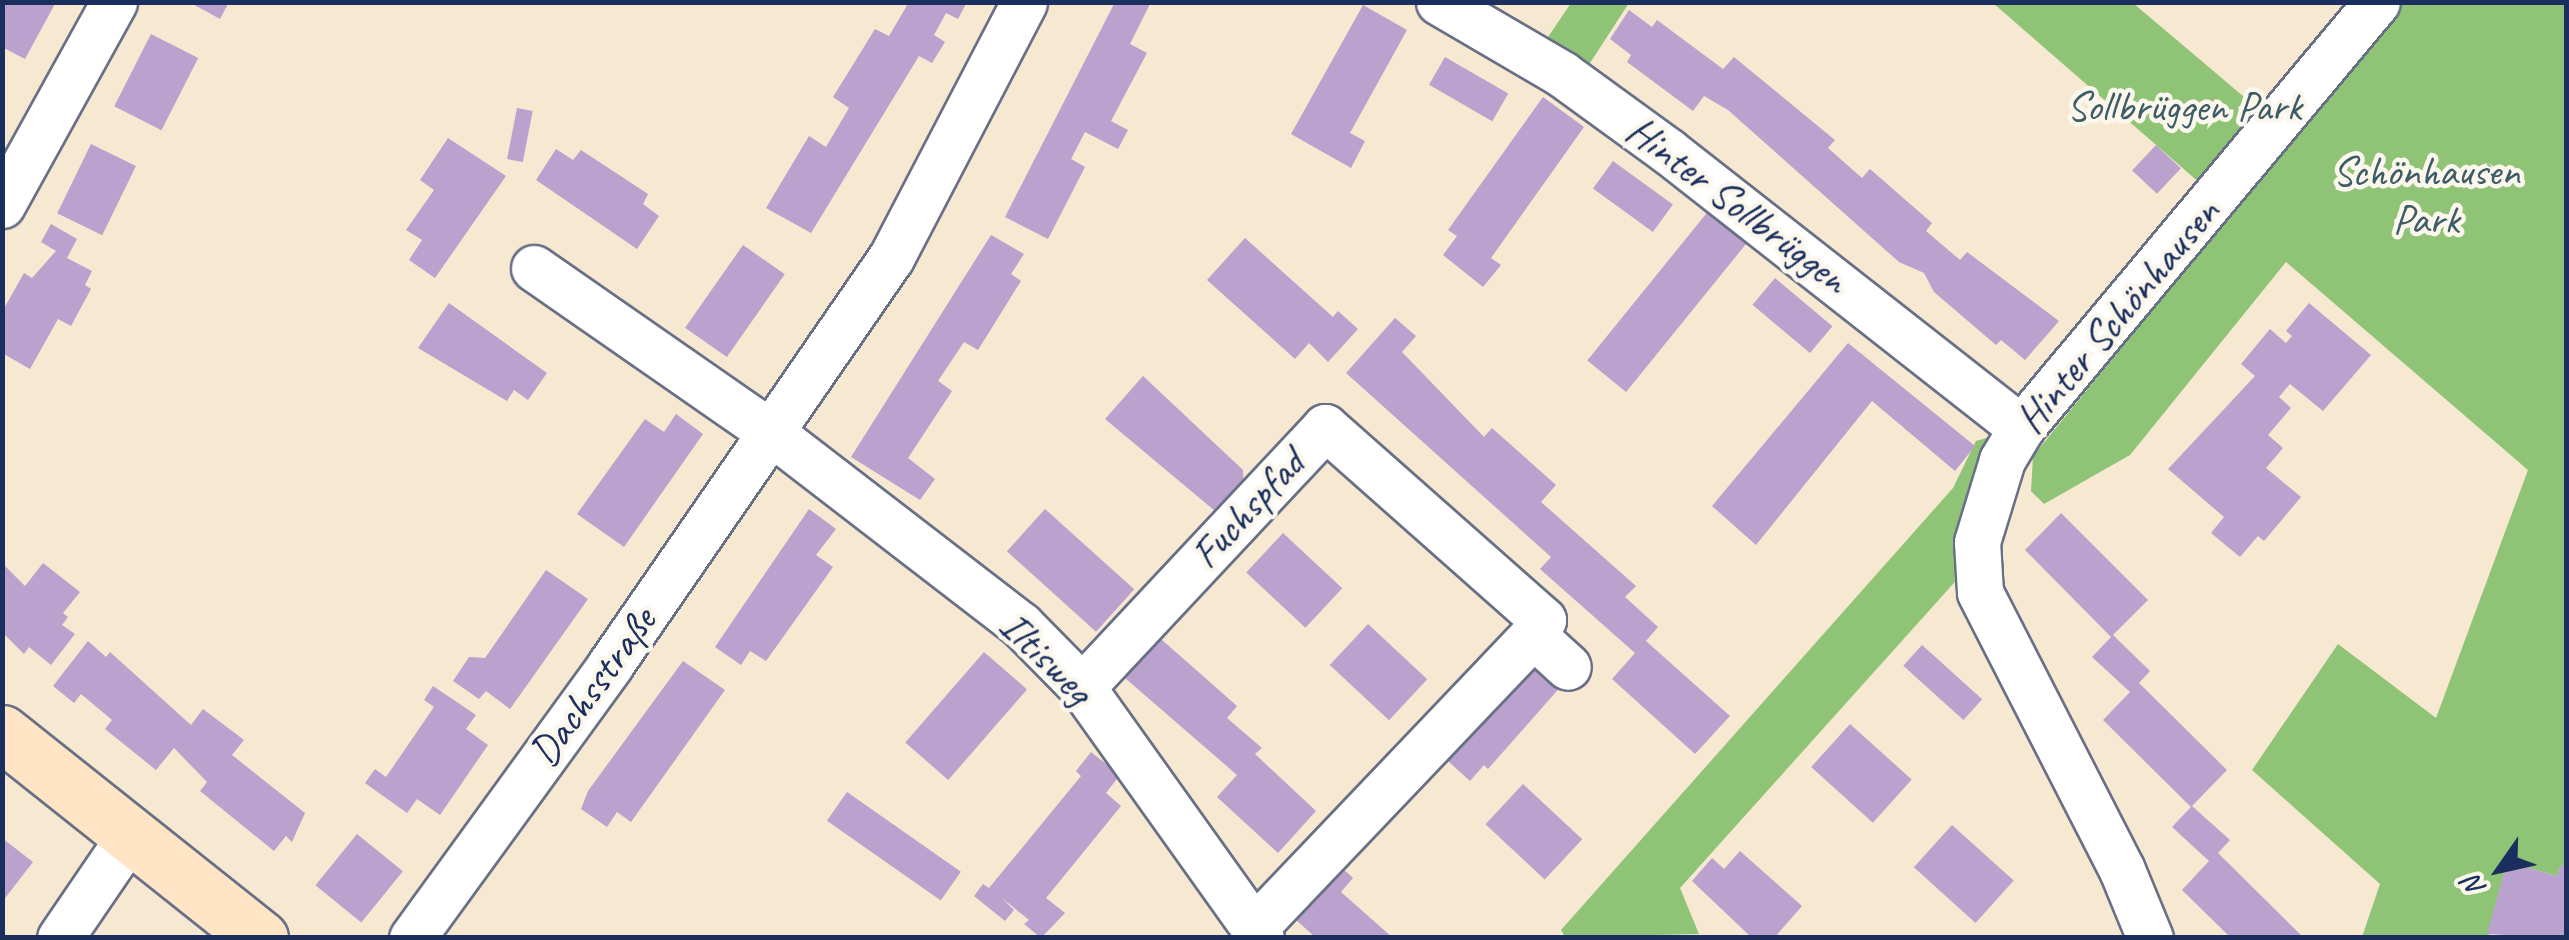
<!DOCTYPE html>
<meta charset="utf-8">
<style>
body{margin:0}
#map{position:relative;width:2569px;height:940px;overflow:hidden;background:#f6e8d1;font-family:Caveat,sans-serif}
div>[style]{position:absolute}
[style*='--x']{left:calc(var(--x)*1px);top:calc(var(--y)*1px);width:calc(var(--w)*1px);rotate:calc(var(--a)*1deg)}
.green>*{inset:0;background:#8fc477}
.building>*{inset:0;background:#bba1cd;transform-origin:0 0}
.roads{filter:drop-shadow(2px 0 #687086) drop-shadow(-2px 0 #687086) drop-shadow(0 2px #687086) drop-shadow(0 -2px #687086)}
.street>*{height:45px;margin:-22.5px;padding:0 22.5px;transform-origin:22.5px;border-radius:22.5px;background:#fff}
.secondary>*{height:55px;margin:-27.5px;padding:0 27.5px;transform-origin:27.5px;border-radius:27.5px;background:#ffe4c6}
span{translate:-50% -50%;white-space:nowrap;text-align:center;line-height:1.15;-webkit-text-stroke:9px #fbf7ec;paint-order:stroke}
.park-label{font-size:42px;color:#3e5c66}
.street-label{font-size:42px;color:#1b2f5e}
.frame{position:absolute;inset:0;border:5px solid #1b2f5e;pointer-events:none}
.north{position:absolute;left:2449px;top:820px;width:100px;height:100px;-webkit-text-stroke:8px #fbf7ec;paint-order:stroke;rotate:236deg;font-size:28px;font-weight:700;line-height:40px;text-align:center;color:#1b2f5e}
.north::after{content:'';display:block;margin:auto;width:35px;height:45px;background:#1b2f5e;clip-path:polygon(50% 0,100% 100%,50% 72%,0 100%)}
</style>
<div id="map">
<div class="green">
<div style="clip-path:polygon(1571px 3px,1629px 3px,1590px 63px,1548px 37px)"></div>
<div style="clip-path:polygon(1993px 3px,2133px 3px,2263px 113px,2201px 184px)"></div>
<div style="clip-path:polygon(2403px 3px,2566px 3px,2566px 867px,2561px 865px,2557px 876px,2507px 862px,2488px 934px,2497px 937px,2362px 937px,2380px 884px,2252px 770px,2338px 644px,2436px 718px,2528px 470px,2286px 262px,2130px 455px,2044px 504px,2031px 491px,2033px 456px)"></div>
<div style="clip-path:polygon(2000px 434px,1962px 574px,1680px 888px,1699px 934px,1565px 937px,1561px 930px,1953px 488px,1976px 441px)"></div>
</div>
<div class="building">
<div style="clip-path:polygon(2px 2px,56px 2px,25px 59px,2px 47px)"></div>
<div style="clip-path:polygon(189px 2px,229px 2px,220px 19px)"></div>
<div style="clip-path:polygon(909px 2px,967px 2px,958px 19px,946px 13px,934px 35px,945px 42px,932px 63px,919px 56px,811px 233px,766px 208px,809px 136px,826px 147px,849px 108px,833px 97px,875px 29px,889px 36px)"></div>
<div style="clip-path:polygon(1115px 2px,1151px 2px,1130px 44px,1147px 53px,1111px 121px,1128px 130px,1118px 149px,1085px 132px,1071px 159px,1085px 167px,1048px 239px,1005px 217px)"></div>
<div style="clip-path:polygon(1363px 5px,1407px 30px,1350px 133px,1365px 141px,1351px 168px,1291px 134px)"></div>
<div style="clip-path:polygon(1629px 10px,1652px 27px,1657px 20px,1723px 69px,1734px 57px,1835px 140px,1828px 148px,1862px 178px,1870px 169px,1932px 223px,1926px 231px,1960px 260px,1967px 252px,2059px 321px,2025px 360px,2001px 340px,1996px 345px,1934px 292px,1924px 273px,1899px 262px,1728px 110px,1704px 96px,1693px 111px,1627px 62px,1631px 55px,1610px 39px)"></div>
<div style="left:151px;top:34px;width:53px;height:81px;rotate:27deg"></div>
<div style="left:1445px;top:57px;width:73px;height:32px;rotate:30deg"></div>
<div style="clip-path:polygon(1543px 97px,1584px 127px,1491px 258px,1501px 265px,1483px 287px,1443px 255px,1457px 236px,1448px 230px)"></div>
<div style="left:517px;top:108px;width:16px;height:52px;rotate:11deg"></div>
<div style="clip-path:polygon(448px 138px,506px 176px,435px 278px,409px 260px,422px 240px,406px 230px,434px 190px,420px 180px)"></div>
<div style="left:91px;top:144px;width:50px;height:77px;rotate:26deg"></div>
<div style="left:2156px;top:145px;width:34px;height:35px;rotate:43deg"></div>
<div style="clip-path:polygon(556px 149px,573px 160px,581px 150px,648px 194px,643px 204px,659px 216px,637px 249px,536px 180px)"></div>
<div style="left:1613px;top:161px;width:74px;height:34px;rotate:36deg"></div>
<div style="left:1710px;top:209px;width:50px;height:195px;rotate:39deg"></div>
<div style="clip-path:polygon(51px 224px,77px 239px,67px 258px,92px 271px,85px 285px,91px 289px,71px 326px,58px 319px,30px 369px,2px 353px,2px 312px,24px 273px,32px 278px,56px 251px,41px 242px)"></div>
<div style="clip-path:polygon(991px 235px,1024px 254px,1011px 274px,1021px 281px,978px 350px,964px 342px,938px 381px,952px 391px,908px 458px,935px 479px,920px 500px,851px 457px)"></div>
<div style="clip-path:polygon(1245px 238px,1333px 317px,1338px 311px,1358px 329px,1328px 362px,1309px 343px,1295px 359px,1207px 280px)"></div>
<div style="left:743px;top:245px;width:51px;height:101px;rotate:35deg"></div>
<div style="left:1775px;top:278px;width:75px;height:35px;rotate:40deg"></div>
<div style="clip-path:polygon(449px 303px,547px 373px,528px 400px,514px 390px,507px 401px,418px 348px)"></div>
<div style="clip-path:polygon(2309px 303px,2371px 355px,2323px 411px,2290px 384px,2279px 397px,2291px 408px,2268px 435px,2283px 448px,2266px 468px,2301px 497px,2264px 541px,2258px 536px,2240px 557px,2211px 533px,2224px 517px,2168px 469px,2255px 376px,2241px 364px,2270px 329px,2286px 343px,2292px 336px,2286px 331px)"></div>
<div style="clip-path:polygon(1395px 318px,1416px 336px,1402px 352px,1484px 437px,1492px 428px,1556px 485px,1541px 502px,1636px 586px,1625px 597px,1658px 627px,1646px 641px,1730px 716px,1695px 754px,1612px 679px,1635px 653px,1540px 569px,1551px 557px,1346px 373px)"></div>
<div style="clip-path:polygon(1848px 343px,1975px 446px,1955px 471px,1872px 401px,1756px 545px,1712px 506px)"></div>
<div style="clip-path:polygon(1143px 376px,1243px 470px,1244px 493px,1221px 516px,1105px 419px)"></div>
<div style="clip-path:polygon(676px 414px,703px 434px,624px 547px,577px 514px,645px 419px,664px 432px)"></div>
<div style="clip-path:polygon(809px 509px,836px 529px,816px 555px,833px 567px,766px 661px,750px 651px,741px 665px,715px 647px)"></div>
<div style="left:1045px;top:509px;width:120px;height:57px;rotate:42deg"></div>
<div style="clip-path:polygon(2061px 513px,2148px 600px,2113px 635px,2150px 671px,2139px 683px,2227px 770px,2192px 806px,2230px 840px,2218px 853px,2304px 938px,2231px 938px,2182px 890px,2209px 861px,2172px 827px,2191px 807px,2103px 720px,2130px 692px,2092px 657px,2111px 637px,2025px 550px)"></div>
<div style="left:1283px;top:533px;width:81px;height:54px;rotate:43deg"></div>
<div style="clip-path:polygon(2px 563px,25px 586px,43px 563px,80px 592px,63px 613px,68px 617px,62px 625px,75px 634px,51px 665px,29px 647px,24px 654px,2px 632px)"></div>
<div style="clip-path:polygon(546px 570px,588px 599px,510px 709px,486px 691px,479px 699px,453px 681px,469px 657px,485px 658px)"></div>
<div style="left:1368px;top:624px;width:81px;height:56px;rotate:43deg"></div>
<div style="clip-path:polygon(1161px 639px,1237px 706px,1227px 718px,1262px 748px,1255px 754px,1316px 811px,1278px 853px,1217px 797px,1237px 775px,1125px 678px)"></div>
<div style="clip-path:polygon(88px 641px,106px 657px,110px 652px,191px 725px,203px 709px,244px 740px,232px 755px,305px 813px,292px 842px,286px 836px,274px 851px,200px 791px,207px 782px,174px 748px,156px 770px,105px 729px,112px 720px,81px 694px,74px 703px,53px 686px)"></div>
<div style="left:1922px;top:645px;width:81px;height:28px;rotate:42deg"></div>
<div style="left:984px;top:652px;width:57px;height:120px;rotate:41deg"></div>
<div style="clip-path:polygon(1543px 653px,1570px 676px,1488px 769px,1484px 765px,1470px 781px,1448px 761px)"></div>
<div style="clip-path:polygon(683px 661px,725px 690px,631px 822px,617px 812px,607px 827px,581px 809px,588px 791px)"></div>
<div style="clip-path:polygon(433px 686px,476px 715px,466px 729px,488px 745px,440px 815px,417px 799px,407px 813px,365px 783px,375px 769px,386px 777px,434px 707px,424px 700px)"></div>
<div style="left:1850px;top:724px;width:83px;height:58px;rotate:42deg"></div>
<div style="clip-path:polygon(1091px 752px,1120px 775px,1106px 793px,1121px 806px,1046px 898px,1065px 913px,1041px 938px,1024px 924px,1029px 920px,1002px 898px,1014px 910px,1005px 921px,974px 896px,983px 884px,989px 888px,1081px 776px,1076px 771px)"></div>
<div style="left:1523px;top:784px;width:81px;height:55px;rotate:43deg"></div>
<div style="left:847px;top:792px;width:139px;height:35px;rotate:35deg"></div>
<div style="left:1952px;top:825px;width:83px;height:57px;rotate:42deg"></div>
<div style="left:357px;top:834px;width:59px;height:66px;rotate:39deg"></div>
<div style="clip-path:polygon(2px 838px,33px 862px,2px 902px)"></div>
<div style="clip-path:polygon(1740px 851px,1802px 906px,1774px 938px,1752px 938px,1692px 881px,1712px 858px,1724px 869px)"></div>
<div style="clip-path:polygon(2507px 862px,2557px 876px,2561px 865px,2566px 867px,2566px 938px,2487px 934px)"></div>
<div style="clip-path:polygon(1340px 866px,1353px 878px,1341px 892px,1393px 938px,1316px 938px,1294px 918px)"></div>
</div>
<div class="roads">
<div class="street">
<div style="--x:1439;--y:2;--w:143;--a:30.3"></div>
<div style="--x:1562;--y:74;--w:131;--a:36"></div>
<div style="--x:1668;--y:151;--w:449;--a:38.1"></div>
<div style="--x:2;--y:205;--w:232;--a:-61.1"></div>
<div style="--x:534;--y:268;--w:291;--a:34.8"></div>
<div style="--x:773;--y:434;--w:313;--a:37.6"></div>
<div style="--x:1021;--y:625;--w:87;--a:45.5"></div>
<div style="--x:1082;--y:687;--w:308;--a:54.5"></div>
<div style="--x:1082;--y:687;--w:356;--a:-46.9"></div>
<div style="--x:1325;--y:427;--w:291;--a:41.5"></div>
<div style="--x:1543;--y:620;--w:18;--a:124"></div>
<div style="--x:1256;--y:926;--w:402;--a:-46.4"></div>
<div style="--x:1533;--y:635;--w:47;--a:42.4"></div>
<div style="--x:60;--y:938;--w:122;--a:-55.7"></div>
<div style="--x:412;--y:938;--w:337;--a:-54"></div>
<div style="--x:610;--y:665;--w:495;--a:-55.4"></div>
<div style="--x:891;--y:258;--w:288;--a:-62.5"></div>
<div style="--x:2150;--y:938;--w:74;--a:-112.4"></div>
<div style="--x:2122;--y:870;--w:312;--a:-117.1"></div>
<div style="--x:1980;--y:592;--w:50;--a:-93.4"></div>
<div style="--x:1977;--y:542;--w:86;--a:-73"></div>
<div style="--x:2002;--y:460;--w:37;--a:-59"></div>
<div style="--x:2021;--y:428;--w:555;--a:-50.12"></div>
</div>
<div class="secondary">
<div style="--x:2;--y:733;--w:330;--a:38.5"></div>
</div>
</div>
<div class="park-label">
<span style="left:2184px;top:107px">Sollbrüggen Park</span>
<span style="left:2426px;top:196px">Schönhausen<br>Park</span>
</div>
<div class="street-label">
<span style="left:1737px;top:205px;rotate:37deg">Hinter Sollbrüggen</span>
<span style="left:2118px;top:316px;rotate:-50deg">Hinter Schönhausen</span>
<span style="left:1248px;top:509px;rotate:-47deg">Fuchspfad</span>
<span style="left:1046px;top:658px;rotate:45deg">Iltisweg</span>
<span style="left:593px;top:687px;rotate:-54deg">Dachsstraße</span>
</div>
<div class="frame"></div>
<div class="north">N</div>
</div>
